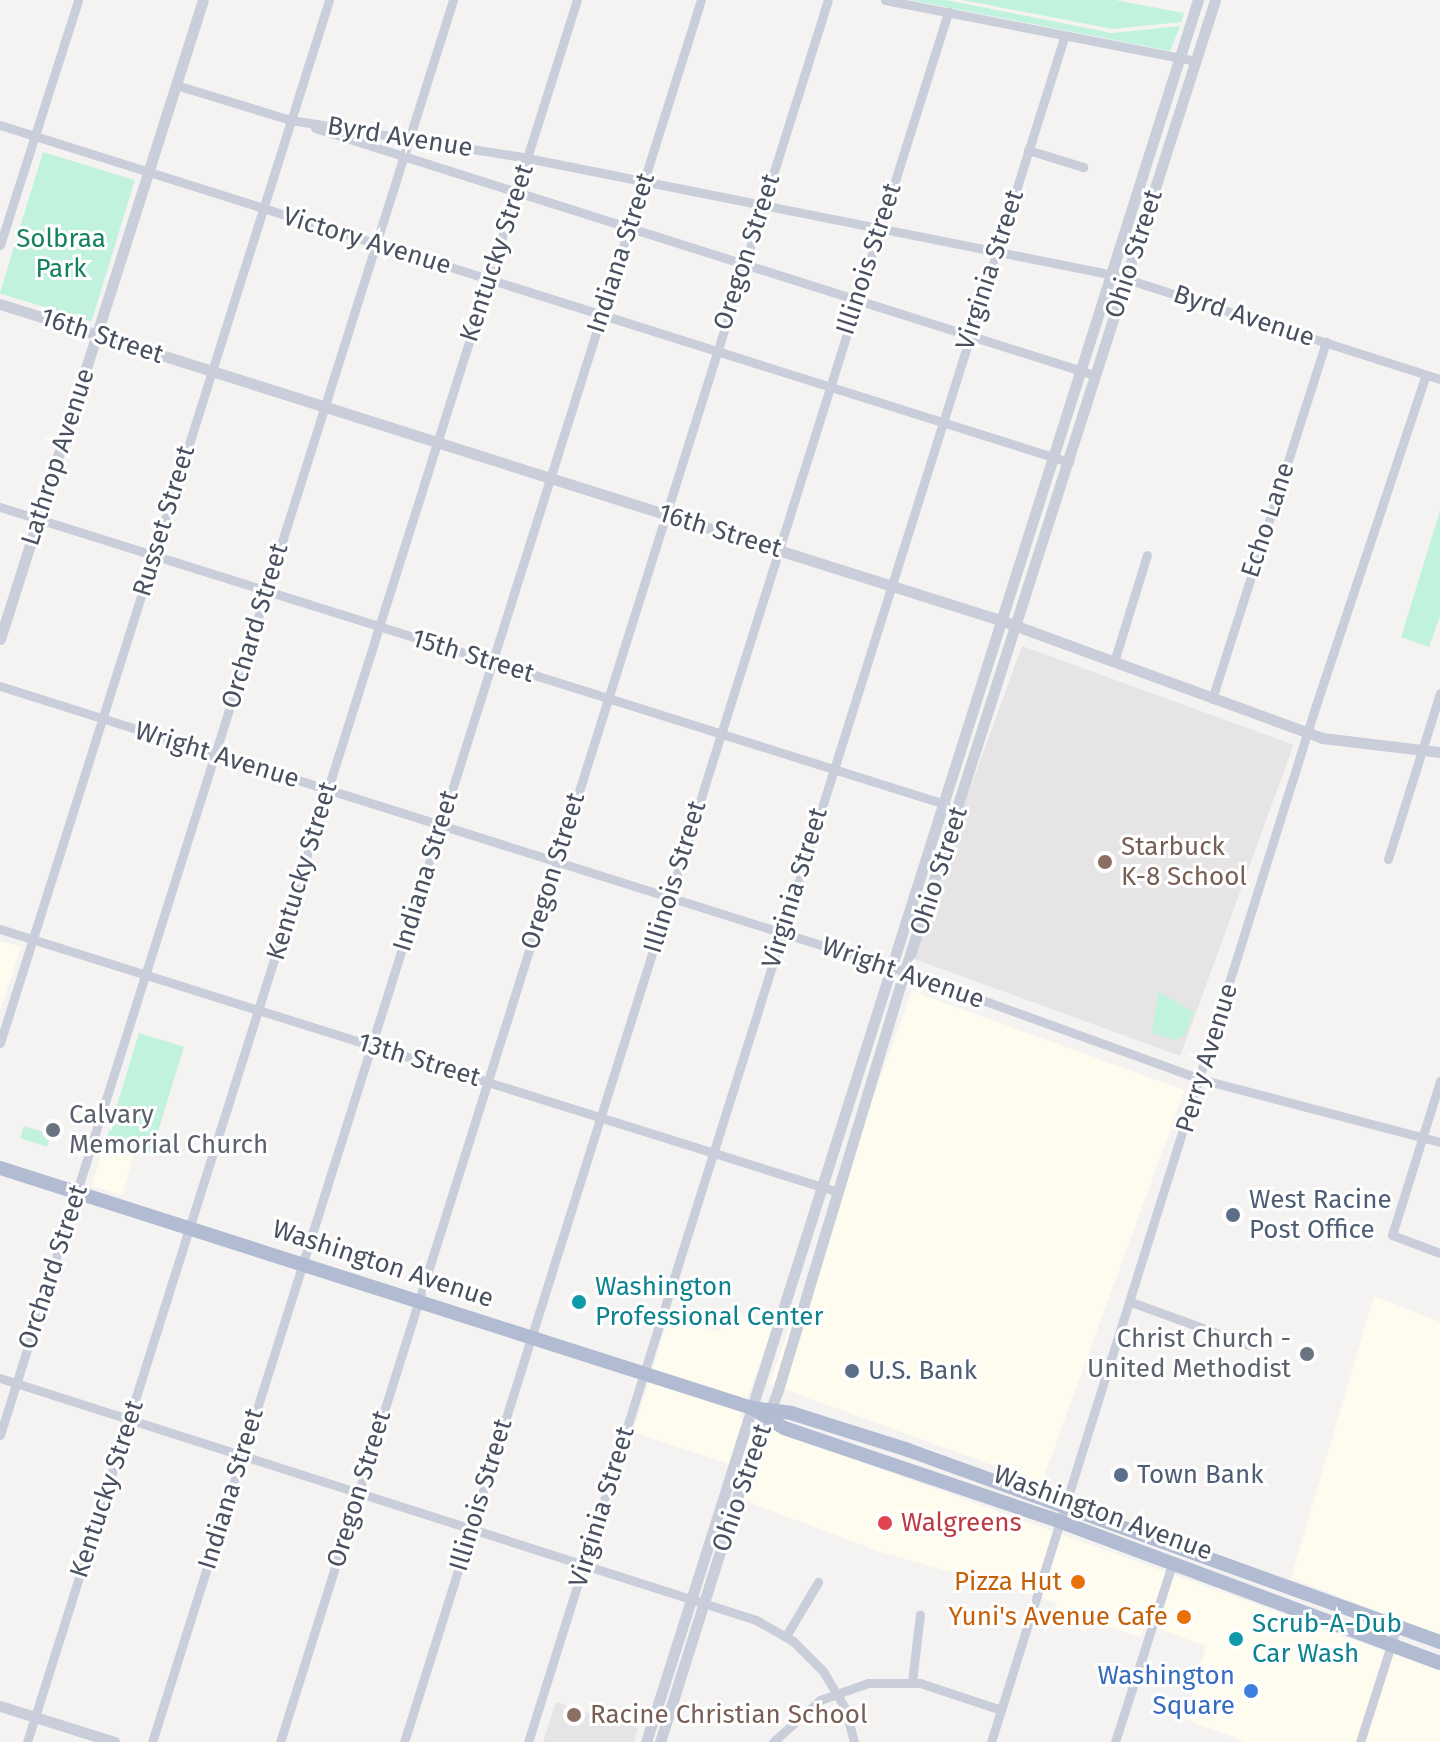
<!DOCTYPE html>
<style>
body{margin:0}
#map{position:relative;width:1440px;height:1742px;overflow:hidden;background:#f5f3f2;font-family:"Fira Sans",sans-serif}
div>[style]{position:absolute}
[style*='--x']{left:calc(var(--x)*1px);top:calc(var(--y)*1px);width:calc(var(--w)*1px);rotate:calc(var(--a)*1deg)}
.commercial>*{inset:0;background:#fdfcee;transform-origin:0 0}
.education>*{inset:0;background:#e6e4e4;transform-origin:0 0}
.green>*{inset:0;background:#c1f2de;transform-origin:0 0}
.minor>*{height:9px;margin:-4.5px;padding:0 4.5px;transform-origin:4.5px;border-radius:4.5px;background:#c9ceda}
.tertiary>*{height:11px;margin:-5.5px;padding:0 5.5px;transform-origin:5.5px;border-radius:5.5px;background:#c9ceda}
.primary>*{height:14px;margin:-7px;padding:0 7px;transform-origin:7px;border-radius:7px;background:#b1bbd1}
.dots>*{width:22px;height:22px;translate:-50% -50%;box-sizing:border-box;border:4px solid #fff;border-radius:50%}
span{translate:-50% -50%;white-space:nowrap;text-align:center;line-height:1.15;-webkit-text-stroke:6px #fff;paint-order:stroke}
.street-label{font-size:26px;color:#495161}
.park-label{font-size:26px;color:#148261}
.education-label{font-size:26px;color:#785e54}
.left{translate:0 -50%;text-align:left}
.worship-label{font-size:26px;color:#5b616d}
.right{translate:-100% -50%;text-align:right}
.service-label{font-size:26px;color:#4e5e75}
.culture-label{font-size:26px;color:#0d838f}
.health-label{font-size:26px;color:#be3a42}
.food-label{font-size:26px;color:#c56008}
.shop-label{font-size:26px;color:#366cbe}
</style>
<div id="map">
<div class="commercial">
<div style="clip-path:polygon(0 941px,21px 947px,0 1011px)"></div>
<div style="left:912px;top:991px;width:290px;height:418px;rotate:20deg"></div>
<div style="left:105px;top:1140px;width:32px;height:48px;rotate:16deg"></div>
<div style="clip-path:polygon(1374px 1296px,1440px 1322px,1440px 1635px,1291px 1578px)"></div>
<div style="clip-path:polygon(726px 1310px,775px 1325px,739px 1418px,1440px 1671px,1440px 1742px,1246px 1742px,1185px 1719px,1206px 1646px,1145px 1624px,1141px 1637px,1091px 1621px,1086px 1632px,1052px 1621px,1057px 1602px,878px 1551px,743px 1500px,751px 1471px,633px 1432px,669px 1316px,719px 1332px)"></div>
</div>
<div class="education">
<div style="left:1022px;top:646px;width:289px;height:331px;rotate:20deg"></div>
<div style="clip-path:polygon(556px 1702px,638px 1728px,634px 1742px,543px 1742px)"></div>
</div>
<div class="green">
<div style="clip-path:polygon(910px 0,946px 0,1112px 33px,1180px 26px,1170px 51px)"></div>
<div style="clip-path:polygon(962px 0,1115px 0,1184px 13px,1181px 22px,1113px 29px)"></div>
<div style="left:43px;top:152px;width:96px;height:148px;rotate:17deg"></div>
<div style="clip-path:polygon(1440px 511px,1440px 616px,1429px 647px,1401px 637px)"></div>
<div style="clip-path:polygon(1158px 992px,1194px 1012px,1185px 1035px,1175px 1040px,1152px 1033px)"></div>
<div style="left:139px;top:1033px;width:47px;height:112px;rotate:17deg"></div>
<div style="left:24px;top:1126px;width:28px;height:13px;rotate:17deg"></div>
</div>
<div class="minor">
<div style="--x:885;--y:0;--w:317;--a:11.1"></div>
<div style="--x:176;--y:85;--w:123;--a:17"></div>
<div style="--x:291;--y:120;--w:239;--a:9.1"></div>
<div style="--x:527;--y:158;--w:599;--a:11.27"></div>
<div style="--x:1114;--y:275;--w:342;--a:17.7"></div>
<div style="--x:0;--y:125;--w:1121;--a:17.5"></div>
<div style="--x:315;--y:128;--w:817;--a:17.59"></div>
<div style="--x:1028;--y:150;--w:58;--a:17.2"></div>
<div style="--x:0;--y:245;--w:257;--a:-72.3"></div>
<div style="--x:0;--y:507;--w:991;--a:17.45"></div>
<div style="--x:1114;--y:662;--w:112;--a:-72.9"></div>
<div style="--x:0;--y:686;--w:937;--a:17.51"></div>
<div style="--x:894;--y:968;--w:326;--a:19.9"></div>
<div style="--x:1200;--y:1079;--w:248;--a:14.7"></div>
<div style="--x:1212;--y:699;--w:375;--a:-72.3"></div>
<div style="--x:1388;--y:859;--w:174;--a:-72.6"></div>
<div style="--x:0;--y:929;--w:878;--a:17.42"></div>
<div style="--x:0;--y:1043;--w:1094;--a:-72.49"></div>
<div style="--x:1440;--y:1081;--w:161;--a:107.3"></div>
<div style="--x:1392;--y:1235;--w:51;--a:20.6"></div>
<div style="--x:1131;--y:1302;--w:126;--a:20"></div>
<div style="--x:0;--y:1378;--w:794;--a:17.75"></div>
<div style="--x:756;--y:1620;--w:43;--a:29.6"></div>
<div style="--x:793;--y:1641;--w:42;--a:45"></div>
<div style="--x:823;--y:1671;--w:43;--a:59.3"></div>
<div style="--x:845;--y:1708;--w:35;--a:75"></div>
<div style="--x:0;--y:1435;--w:1505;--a:-72.48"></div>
<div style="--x:786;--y:1636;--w:63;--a:-59.3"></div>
<div style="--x:912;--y:1682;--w:68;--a:-83.3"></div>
<div style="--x:27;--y:1742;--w:1827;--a:-72.48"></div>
<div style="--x:152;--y:1742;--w:1826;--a:-72.51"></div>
<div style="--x:280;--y:1742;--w:1826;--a:-72.54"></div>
<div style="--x:404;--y:1742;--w:1814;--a:-72.54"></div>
<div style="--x:528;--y:1742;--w:1789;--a:-72.54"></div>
<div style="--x:773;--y:1742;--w:63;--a:-41.8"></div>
<div style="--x:820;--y:1700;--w:51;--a:-19.5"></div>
<div style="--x:868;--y:1683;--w:52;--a:0"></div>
<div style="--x:920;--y:1683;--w:85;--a:18.4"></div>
<div style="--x:991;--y:1742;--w:1080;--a:-72.6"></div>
<div style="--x:1314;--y:711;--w:354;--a:-71.6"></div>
<div style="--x:1115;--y:1742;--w:187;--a:-72.2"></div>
<div style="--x:1360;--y:1742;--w:122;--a:-72.3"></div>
</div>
<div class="tertiary">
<div style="--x:0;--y:304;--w:1052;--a:17.54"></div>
<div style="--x:1003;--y:621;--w:340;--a:20.1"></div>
<div style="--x:1322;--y:738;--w:119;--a:6.8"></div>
<div style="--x:0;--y:639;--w:670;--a:-72.38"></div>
<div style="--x:0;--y:1706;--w:120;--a:17.5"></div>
<div style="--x:646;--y:1742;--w:1827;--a:-72.42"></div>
<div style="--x:660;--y:1742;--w:259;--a:-72.5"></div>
<div style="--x:738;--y:1495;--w:112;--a:-69.1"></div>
<div style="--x:778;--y:1390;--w:422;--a:-73.2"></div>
<div style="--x:900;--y:986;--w:1035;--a:-72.28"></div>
</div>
<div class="primary">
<div style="--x:0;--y:1168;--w:789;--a:17.7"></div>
<div style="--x:752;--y:1408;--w:39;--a:7"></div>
<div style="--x:791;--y:1413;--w:123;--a:17.5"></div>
<div style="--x:908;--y:1450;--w:566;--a:19.84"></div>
<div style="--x:752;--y:1408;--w:38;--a:32"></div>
<div style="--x:784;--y:1428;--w:293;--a:18.7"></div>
<div style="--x:1061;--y:1522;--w:404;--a:20.4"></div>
</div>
<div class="dots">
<div style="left:1105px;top:862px;background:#8d6e63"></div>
<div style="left:53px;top:1130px;background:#6b7280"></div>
<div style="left:1233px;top:1215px;background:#5c6f8a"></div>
<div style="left:579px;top:1302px;background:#0f9aa8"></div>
<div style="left:1307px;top:1354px;background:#6b7280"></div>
<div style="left:852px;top:1371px;background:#5c6f8a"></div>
<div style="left:1121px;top:1475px;background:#5c6f8a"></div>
<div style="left:885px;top:1523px;background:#e0444e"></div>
<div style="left:1078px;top:1582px;background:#e8710a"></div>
<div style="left:1184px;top:1617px;background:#e8710a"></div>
<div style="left:1236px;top:1639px;background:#0f9aa8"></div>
<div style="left:1251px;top:1691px;background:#3f7fe0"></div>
<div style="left:574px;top:1715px;background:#8d6e63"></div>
</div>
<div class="street-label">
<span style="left:400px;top:137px;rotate:9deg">Byrd Avenue</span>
<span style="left:367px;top:241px;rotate:17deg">Victory Avenue</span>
<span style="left:747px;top:252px;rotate:-72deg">Oregon Street</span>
<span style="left:497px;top:253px;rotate:-72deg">Kentucky Street</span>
<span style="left:621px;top:253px;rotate:-72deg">Indiana Street</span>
<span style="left:1134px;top:254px;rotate:-72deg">Ohio Street</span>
<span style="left:869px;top:259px;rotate:-72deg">Illinois Street</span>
<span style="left:990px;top:270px;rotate:-72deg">Virginia Street</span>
<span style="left:1244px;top:316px;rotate:18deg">Byrd Avenue</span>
<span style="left:102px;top:336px;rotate:18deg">16th Street</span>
<span style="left:58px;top:457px;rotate:-72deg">Lathrop Avenue</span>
<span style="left:1268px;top:520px;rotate:-72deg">Echo Lane</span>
<span style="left:164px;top:521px;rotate:-73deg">Russet Street</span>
<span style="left:720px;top:531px;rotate:17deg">16th Street</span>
<span style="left:255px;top:626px;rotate:-73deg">Orchard Street</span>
<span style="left:473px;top:656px;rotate:17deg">15th Street</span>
<span style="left:217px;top:755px;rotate:17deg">Wright Avenue</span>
<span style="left:302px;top:871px;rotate:-73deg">Kentucky Street</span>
<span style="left:426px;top:871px;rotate:-73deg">Indiana Street</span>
<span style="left:553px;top:871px;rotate:-73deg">Oregon Street</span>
<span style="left:939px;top:871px;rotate:-72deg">Ohio Street</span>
<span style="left:675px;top:877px;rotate:-73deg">Illinois Street</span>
<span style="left:795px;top:888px;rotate:-73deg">Virginia Street</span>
<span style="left:903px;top:973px;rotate:19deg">Wright Avenue</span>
<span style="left:1207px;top:1058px;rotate:-73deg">Perry Avenue</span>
<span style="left:419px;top:1060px;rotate:17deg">13th Street</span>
<span style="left:383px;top:1264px;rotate:18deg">Washington Avenue</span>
<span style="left:53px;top:1267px;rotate:-72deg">Orchard Street</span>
<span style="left:742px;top:1488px;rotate:-71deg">Ohio Street</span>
<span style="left:107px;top:1489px;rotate:-72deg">Kentucky Street</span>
<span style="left:231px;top:1489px;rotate:-73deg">Indiana Street</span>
<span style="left:359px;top:1489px;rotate:-73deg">Oregon Street</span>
<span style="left:481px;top:1495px;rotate:-73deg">Illinois Street</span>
<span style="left:602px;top:1507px;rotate:-73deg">Virginia Street</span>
<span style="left:1103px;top:1513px;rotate:20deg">Washington Avenue</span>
</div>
<div class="park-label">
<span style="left:61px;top:254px">Solbraa<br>Park</span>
</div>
<div class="education-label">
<span class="left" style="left:1121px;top:862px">Starbuck<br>K-8 School</span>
<span class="left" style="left:590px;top:1715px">Racine Christian School</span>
</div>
<div class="worship-label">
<span class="left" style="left:69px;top:1130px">Calvary<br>Memorial Church</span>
<span class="right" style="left:1291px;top:1354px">Christ Church -<br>United Methodist</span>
</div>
<div class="service-label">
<span class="left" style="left:1249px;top:1215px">West Racine<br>Post Office</span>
<span class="left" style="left:868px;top:1371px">U.S. Bank</span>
<span class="left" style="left:1137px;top:1475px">Town Bank</span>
</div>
<div class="culture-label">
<span class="left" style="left:595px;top:1302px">Washington<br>Professional Center</span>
<span class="left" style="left:1252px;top:1639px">Scrub-A-Dub<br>Car Wash</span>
</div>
<div class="health-label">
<span class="left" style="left:901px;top:1523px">Walgreens</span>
</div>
<div class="food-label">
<span class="right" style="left:1062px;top:1582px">Pizza Hut</span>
<span class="right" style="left:1168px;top:1617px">Yuni's Avenue Cafe</span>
</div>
<div class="shop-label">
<span class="right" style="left:1235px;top:1691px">Washington<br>Square</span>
</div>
</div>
